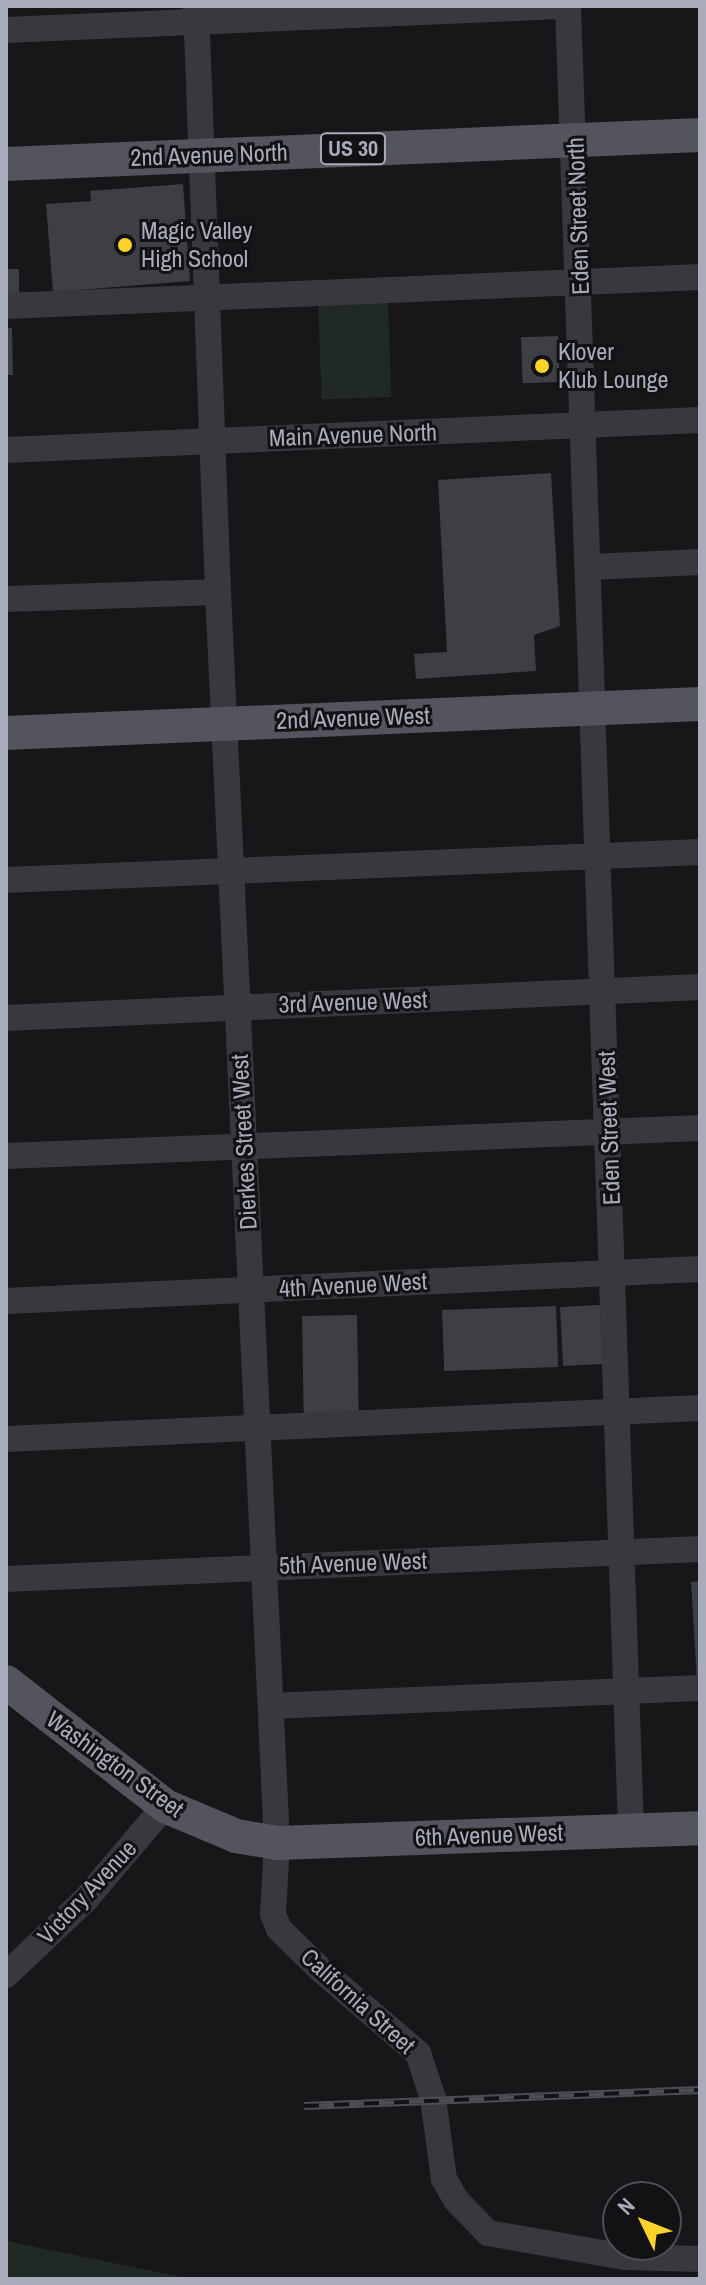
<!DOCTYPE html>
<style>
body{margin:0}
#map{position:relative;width:706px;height:2285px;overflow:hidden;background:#171719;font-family:"Archivo Narrow",sans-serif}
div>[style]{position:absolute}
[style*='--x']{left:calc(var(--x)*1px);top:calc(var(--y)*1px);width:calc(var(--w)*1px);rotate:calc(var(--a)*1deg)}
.green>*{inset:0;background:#202923;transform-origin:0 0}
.building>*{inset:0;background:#3e3f44;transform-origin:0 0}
.minor>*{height:26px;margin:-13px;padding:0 13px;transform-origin:13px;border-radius:13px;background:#38383e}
.major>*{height:34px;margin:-17px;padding:0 17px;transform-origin:17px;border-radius:17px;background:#53545d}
.rail>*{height:8px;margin-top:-4px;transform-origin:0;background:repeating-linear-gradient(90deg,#121214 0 15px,#4c4d55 0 30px);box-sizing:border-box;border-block:2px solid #4c4d55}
.dots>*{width:22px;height:22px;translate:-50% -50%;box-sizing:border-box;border:4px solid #121214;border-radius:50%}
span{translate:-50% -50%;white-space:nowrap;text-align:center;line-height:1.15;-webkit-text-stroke:6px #121214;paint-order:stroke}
.shield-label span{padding:2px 6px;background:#121214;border:2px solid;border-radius:6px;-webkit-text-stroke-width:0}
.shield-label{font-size:22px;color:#a8abba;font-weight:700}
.street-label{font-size:24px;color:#a8abba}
.poi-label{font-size:24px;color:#a8abba}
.left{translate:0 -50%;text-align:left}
.frame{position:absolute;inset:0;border:8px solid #a8abba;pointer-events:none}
.north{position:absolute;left:602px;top:2181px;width:80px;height:80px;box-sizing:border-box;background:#121214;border:2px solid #4e4f56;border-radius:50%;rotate:313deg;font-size:22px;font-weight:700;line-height:32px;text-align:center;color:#a8abba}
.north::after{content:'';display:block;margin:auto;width:28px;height:36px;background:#fcd32b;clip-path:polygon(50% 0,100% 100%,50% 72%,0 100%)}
</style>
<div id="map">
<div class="green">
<div style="left:388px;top:297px;width:100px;height:70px;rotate:88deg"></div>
<div style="clip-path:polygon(6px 2240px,16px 2243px,191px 2279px,6px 2279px)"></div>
</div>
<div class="building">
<div style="clip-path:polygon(183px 184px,190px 281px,53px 292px,46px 204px,91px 201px,90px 191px)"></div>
<div style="left:6px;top:269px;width:13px;height:24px"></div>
<div style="clip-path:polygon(6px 328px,12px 328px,13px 375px,6px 375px)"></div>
<div style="left:558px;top:336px;width:46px;height:37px;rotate:88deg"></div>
<div style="clip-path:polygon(551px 473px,560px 626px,534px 635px,536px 671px,416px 679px,414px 654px,447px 652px,438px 480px)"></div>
<div style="left:600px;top:1305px;width:59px;height:40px;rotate:87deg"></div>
<div style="left:556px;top:1306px;width:61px;height:114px;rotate:88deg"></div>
<div style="left:357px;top:1315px;width:99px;height:55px;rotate:89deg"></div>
<div style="clip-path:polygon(700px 1581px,700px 1680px,697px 1680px,691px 1582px)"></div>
</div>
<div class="minor">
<div style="--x:196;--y:6;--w:586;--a:87.85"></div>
<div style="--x:218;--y:592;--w:1252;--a:87.3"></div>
<div style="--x:277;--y:1843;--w:71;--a:93.2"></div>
<div style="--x:273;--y:1914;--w:16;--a:68"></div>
<div style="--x:279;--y:1929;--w:59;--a:44.3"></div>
<div style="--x:321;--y:1970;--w:128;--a:40.6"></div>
<div style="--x:418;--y:2053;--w:47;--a:71.6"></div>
<div style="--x:433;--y:2098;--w:82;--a:82.3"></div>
<div style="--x:444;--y:2179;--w:24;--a:60"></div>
<div style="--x:456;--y:2200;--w:46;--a:45.9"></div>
<div style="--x:488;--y:2233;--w:140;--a:9.9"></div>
<div style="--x:626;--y:2257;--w:74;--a:1.5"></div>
<div style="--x:568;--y:6;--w:1825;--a:88.02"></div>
<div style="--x:6;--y:30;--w:555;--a:-2.48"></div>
<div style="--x:6;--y:306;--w:695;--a:-2.39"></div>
<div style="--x:6;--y:450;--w:695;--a:-2.48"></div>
<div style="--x:591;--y:567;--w:109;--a:-2.6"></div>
<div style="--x:6;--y:599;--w:212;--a:-1.9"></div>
<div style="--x:6;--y:880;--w:695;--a:-2.31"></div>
<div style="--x:6;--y:1018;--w:695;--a:-2.56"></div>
<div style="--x:6;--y:1156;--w:695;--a:-2.31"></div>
<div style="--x:6;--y:1301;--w:695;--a:-2.64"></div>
<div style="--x:6;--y:1439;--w:695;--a:-2.56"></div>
<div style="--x:6;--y:1579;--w:695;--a:-2.48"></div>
<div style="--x:271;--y:1706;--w:429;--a:-2.4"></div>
<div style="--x:6;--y:1975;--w:110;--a:-43.5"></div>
<div style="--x:86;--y:1899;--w:122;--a:-49.7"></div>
</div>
<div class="major">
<div style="--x:6;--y:164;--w:695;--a:-2.39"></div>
<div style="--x:6;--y:733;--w:695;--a:-2.39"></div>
<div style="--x:6;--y:1682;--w:202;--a:37.9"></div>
<div style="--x:165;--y:1806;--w:77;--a:22.9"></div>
<div style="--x:236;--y:1836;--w:42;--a:9.7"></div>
<div style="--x:277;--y:1843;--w:423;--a:-2"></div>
</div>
<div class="rail">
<div style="--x:304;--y:2106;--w:396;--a:-2.3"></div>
</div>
<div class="dots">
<div style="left:125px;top:245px;background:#fcd32b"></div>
<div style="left:542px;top:366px;background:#fcd32b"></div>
</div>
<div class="shield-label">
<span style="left:353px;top:149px">US 30</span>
</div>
<div class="street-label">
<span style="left:209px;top:155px;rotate:-2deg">2nd Avenue North</span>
<span style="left:578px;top:216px;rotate:-92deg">Eden Street North</span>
<span style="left:353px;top:435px;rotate:-2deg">Main Avenue North</span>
<span style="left:353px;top:718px;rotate:-2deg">2nd Avenue West</span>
<span style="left:353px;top:1002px;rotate:-2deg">3rd Avenue West</span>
<span style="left:609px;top:1128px;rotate:-92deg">Eden Street West</span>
<span style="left:244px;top:1142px;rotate:-93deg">Dierkes Street West</span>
<span style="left:353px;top:1285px;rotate:-3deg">4th Avenue West</span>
<span style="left:353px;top:1563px;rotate:-2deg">5th Avenue West</span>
<span style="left:115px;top:1764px;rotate:36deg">Washington Street</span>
<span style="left:489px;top:1835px;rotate:-2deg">6th Avenue West</span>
<span style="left:87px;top:1892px;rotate:-47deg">Victory Avenue</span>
<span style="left:358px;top:2001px;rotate:42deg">California Street</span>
</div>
<div class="poi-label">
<span class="left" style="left:141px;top:245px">Magic Valley<br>High School</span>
<span class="left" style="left:558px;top:366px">Klover<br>Klub Lounge</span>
</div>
<div class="frame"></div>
<div class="north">N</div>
</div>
